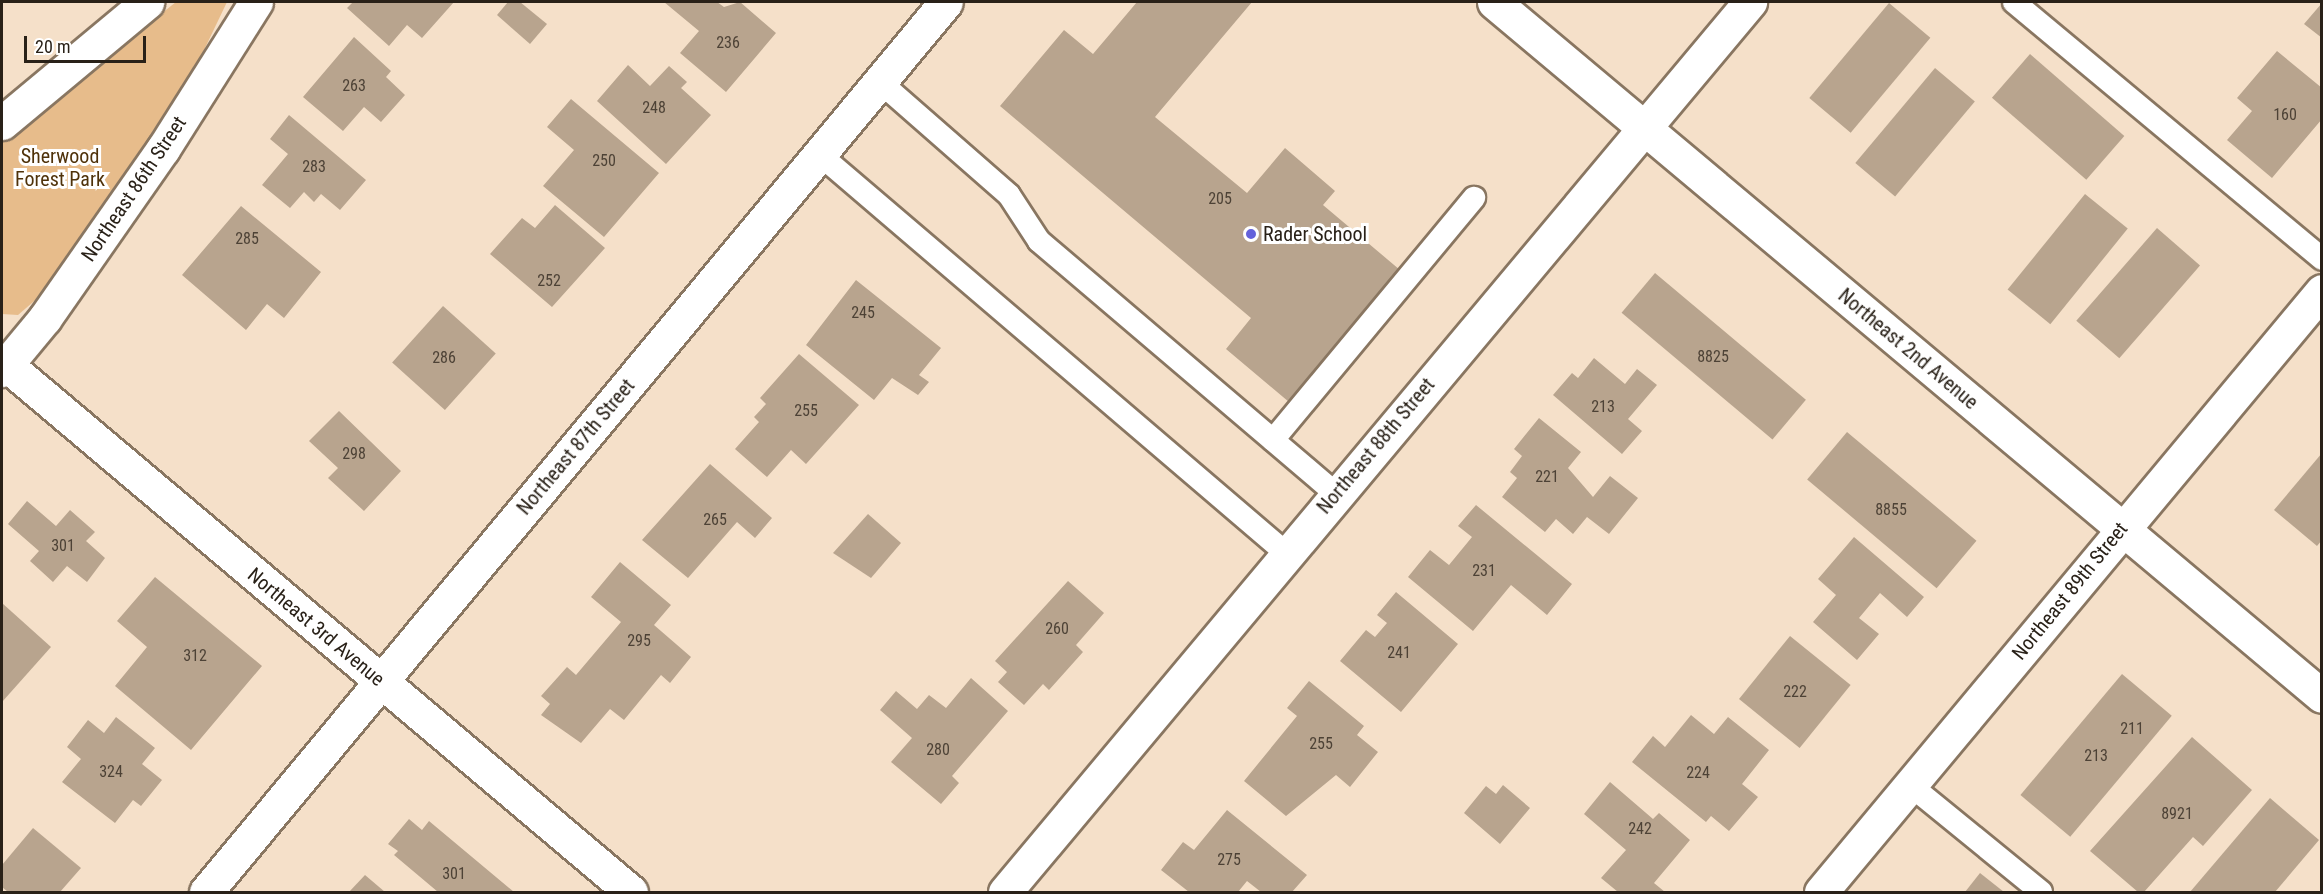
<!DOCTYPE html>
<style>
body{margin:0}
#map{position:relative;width:2323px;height:894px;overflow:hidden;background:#f5e0c9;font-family:"Roboto Condensed",sans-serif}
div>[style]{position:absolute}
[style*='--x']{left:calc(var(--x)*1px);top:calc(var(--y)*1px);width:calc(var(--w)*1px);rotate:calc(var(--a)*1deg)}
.green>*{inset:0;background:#e7bc8b}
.building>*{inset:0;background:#b8a48e;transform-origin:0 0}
.roads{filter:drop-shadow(2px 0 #897661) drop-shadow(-2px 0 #897661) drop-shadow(0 2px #897661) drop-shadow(0 -2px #897661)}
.service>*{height:22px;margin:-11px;padding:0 11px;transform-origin:11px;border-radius:11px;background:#fff}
.minor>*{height:33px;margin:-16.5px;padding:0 16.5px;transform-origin:16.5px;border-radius:16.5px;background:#fff}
.tertiary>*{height:33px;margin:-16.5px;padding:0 16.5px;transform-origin:16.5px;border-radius:16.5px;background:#fff}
.secondary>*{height:33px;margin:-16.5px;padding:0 16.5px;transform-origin:16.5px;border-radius:16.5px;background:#fff}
.dots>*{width:16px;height:16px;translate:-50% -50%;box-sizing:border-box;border:3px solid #fff;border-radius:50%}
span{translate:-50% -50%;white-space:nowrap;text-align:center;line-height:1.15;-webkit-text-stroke:6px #fff;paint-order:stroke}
.number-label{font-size:16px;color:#4d4236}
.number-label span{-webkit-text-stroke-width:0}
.park-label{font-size:20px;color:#4f320a}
.street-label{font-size:20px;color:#292118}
.poi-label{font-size:20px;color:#292118}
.left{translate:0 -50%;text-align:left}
.frame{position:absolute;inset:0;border:3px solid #292118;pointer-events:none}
.scale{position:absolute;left:24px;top:36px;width:122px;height:27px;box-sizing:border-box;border:3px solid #292118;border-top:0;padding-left:8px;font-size:18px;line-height:21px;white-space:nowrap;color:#292118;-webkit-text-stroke:4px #fff;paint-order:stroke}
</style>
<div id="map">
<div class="green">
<div style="clip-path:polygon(176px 2px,227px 2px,183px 94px,47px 290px,18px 315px,2px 314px,2px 140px)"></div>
</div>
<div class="building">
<div style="clip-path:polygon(353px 2px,454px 2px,422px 38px,407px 25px,389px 46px,347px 8px)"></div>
<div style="clip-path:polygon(508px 2px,520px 2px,547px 24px,530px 44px,497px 15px)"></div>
<div style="clip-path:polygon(664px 2px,717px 2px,724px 7px,740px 2px,776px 33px,726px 92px,680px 53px,699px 31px)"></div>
<div style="clip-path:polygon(1137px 2px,1252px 2px,1155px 117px,1247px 193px,1285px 148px,1335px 191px,1323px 205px,1400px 270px,1289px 402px,1226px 349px,1251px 318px,1000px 106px,1064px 30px,1093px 54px)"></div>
<div style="left:1889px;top:3px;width:54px;height:124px;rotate:40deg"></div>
<div style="clip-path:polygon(2322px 3px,2322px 38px,2304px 24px)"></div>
<div style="clip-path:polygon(354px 37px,391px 71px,386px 77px,405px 95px,381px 122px,364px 107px,343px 131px,303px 97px)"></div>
<div style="clip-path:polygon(2277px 51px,2322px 88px,2322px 119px,2272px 178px,2227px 140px,2252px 111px,2237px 98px)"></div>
<div style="left:2030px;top:54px;width:125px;height:58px;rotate:41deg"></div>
<div style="clip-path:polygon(628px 65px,650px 86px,669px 66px,687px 82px,681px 88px,711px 115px,666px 164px,597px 101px)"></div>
<div style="left:1935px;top:68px;width:52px;height:124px;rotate:40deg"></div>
<div style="clip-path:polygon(571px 99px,659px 173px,604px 237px,543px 186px,574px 150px,547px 127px)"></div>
<div style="clip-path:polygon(289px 115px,366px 180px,340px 210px,321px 194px,314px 202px,304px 192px,290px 208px,262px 185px,288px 154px,270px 139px)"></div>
<div style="left:2085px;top:194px;width:55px;height:123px;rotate:39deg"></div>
<div style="clip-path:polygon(555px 205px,605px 248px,552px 307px,490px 254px,522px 218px,535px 228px)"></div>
<div style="clip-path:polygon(241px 206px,321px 272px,284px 318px,267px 304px,246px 330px,182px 275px)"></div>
<div style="left:2157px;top:228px;width:57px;height:123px;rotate:41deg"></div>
<div style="left:1655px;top:273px;width:197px;height:52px;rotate:40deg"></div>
<div style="clip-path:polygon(856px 280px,941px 348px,919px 375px,929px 382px,918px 395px,892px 378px,874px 400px,806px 345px)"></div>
<div style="left:443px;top:306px;width:71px;height:76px;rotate:42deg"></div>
<div style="clip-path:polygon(799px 354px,859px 405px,806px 464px,791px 450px,767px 477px,735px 449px,759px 422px,754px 417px,766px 404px,760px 398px)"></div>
<div style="clip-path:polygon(1594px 358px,1625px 384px,1637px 369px,1657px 385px,1628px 419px,1642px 431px,1622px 454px,1553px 395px,1572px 373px,1578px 378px)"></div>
<div style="clip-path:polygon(339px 411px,401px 471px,364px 511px,328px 478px,338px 468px,309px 441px)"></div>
<div style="clip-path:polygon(1539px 418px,1581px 452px,1568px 468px,1593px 497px,1610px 476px,1638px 498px,1609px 534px,1587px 517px,1573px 534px,1556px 519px,1545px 532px,1502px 497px,1517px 478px,1510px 472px,1522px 456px,1514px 449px)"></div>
<div style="left:1847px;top:432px;width:169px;height:62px;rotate:40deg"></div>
<div style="clip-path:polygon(2322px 453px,2322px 540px,2317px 546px,2274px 510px)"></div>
<div style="clip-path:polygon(710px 464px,772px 518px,755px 538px,737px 522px,688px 578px,642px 540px)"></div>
<div style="clip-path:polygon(27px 501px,56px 526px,70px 510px,95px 532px,86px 541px,105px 558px,87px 582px,67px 566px,53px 582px,30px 561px,39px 551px,8px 524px)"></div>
<div style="clip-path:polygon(1476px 505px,1572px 584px,1547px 615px,1511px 585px,1473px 631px,1408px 577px,1430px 550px,1449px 565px,1472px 537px,1458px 526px)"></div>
<div style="clip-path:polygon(868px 514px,901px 543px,871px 578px,833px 553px)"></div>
<div style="clip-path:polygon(1854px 537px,1924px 597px,1907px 617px,1880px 593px,1859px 618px,1879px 634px,1857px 660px,1813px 622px,1836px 595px,1818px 579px)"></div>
<div style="clip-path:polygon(620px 562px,671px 605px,654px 625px,691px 657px,670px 683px,661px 675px,624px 720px,610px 709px,581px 743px,541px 715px,550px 704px,541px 696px,567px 667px,576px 675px,621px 622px,591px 597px)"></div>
<div style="clip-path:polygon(155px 577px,262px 666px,191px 750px,115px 686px,147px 647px,117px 621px)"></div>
<div style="clip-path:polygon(1068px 581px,1104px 613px,1076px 645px,1083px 652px,1049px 690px,1043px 684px,1024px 705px,998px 682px,1007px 672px,995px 661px)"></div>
<div style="clip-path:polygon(1396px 592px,1458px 644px,1401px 712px,1340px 661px,1366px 630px,1375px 637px,1387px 623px,1377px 615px)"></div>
<div style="clip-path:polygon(2px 603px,51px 647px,2px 702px)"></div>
<div style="left:1790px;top:636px;width:78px;height:81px;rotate:39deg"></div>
<div style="left:2122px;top:674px;width:65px;height:158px;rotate:40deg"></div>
<div style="clip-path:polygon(971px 678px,1008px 711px,952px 776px,959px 783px,941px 804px,891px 762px,912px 738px,880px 710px,896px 691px,917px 709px,929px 695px,946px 708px)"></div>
<div style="clip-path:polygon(1309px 681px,1364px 726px,1357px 735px,1378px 752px,1350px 787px,1336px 775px,1286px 816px,1244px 781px,1297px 716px,1287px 708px)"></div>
<div style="clip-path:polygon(1691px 715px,1714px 734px,1728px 717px,1769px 750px,1742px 784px,1758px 797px,1729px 831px,1711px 816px,1706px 822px,1632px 762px,1653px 736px,1665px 747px)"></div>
<div style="clip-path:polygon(116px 717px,155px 748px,142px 764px,162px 780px,141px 806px,133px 800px,115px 823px,62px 782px,81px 759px,67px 747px,88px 720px,104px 733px)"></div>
<div style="clip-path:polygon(2192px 737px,2252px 790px,2203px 846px,2193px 837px,2144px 892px,2138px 892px,2090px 851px)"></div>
<div style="clip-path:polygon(1610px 782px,1653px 819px,1659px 813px,1690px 840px,1654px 883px,1665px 892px,1618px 892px,1601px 878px,1626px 850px,1584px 814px)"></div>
<div style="clip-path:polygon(1503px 785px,1530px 808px,1500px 844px,1464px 813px,1486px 786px,1496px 794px)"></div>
<div style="clip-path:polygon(2270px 798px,2319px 840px,2275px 892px,2190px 892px)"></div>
<div style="clip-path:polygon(1227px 810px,1307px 875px,1292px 892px,1261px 892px,1247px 881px,1238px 892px,1189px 892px,1161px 870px,1183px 842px,1194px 850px)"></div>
<div style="clip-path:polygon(409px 819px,422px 830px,429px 821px,514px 892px,438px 892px,394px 855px,398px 851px,388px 844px)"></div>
<div style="clip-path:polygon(33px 828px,81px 868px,60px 892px,8px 892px,2px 887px,2px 865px)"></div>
<div style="clip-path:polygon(1980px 873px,2004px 892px,1965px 892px)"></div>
<div style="clip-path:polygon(365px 875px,385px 892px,349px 892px)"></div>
</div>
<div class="roads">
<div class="service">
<div style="--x:2014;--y:2;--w:401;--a:39.8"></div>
<div style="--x:880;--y:82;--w:171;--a:41.2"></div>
<div style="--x:1009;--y:195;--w:55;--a:56.9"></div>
<div style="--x:1039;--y:241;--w:390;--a:40.4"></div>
<div style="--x:819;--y:154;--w:614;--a:40.51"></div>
<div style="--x:1273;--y:440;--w:315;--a:-50.3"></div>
<div style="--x:1910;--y:785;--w:169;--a:39.2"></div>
</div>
<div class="minor">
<div style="--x:2;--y:123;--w:189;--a:-39.8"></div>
<div style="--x:2;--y:361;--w:823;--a:40.17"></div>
<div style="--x:2;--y:370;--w:67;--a:-50.4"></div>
<div style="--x:45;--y:318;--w:206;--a:-55.1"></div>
<div style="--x:163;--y:149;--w:174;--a:-57.7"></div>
<div style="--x:1005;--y:892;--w:1161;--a:-50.07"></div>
<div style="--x:1821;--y:892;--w:782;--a:-50.19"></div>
</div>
<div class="tertiary">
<div style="--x:206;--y:892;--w:1157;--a:-50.26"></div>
</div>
<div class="secondary">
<div style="--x:1494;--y:2;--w:1080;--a:39.97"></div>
</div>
</div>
<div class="dots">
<div style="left:1251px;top:234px;background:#6462db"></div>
</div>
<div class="number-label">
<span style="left:728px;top:43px">236</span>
<span style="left:354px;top:86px">263</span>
<span style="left:654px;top:108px">248</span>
<span style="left:2285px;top:115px">160</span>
<span style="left:604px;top:161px">250</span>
<span style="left:314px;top:167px">283</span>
<span style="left:1220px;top:199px">205</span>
<span style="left:247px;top:239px">285</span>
<span style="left:549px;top:281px">252</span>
<span style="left:863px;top:313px">245</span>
<span style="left:1713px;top:357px">8825</span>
<span style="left:444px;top:358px">286</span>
<span style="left:1603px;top:407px">213</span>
<span style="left:806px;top:411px">255</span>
<span style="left:354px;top:454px">298</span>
<span style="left:1547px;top:477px">221</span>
<span style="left:1891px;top:510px">8855</span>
<span style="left:715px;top:520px">265</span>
<span style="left:63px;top:546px">301</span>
<span style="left:1484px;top:571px">231</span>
<span style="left:1057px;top:629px">260</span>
<span style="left:639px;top:641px">295</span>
<span style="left:1399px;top:653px">241</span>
<span style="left:195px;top:656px">312</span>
<span style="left:1795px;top:692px">222</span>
<span style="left:2132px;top:729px">211</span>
<span style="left:1321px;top:744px">255</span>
<span style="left:938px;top:750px">280</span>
<span style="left:2096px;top:756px">213</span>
<span style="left:111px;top:772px">324</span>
<span style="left:1698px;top:773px">224</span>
<span style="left:2177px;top:814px">8921</span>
<span style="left:1640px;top:829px">242</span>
<span style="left:1229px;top:860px">275</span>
<span style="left:454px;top:874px">301</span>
</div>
<div class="park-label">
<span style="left:60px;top:168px">Sherwood<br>Forest Park</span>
</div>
<div class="street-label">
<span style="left:134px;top:189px;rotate:-56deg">Northeast 86th Street</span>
<span style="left:1908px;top:349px;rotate:40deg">Northeast 2nd Avenue</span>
<span style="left:1376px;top:446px;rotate:-50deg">Northeast 88th Street</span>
<span style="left:576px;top:447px;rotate:-50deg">Northeast 87th Street</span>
<span style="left:2070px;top:591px;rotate:-51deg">Northeast 89th Street</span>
<span style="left:316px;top:627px;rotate:40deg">Northeast 3rd Avenue</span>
</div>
<div class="poi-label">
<span class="left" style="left:1263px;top:234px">Rader School</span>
</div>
<div class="frame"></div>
<div class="scale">20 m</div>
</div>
